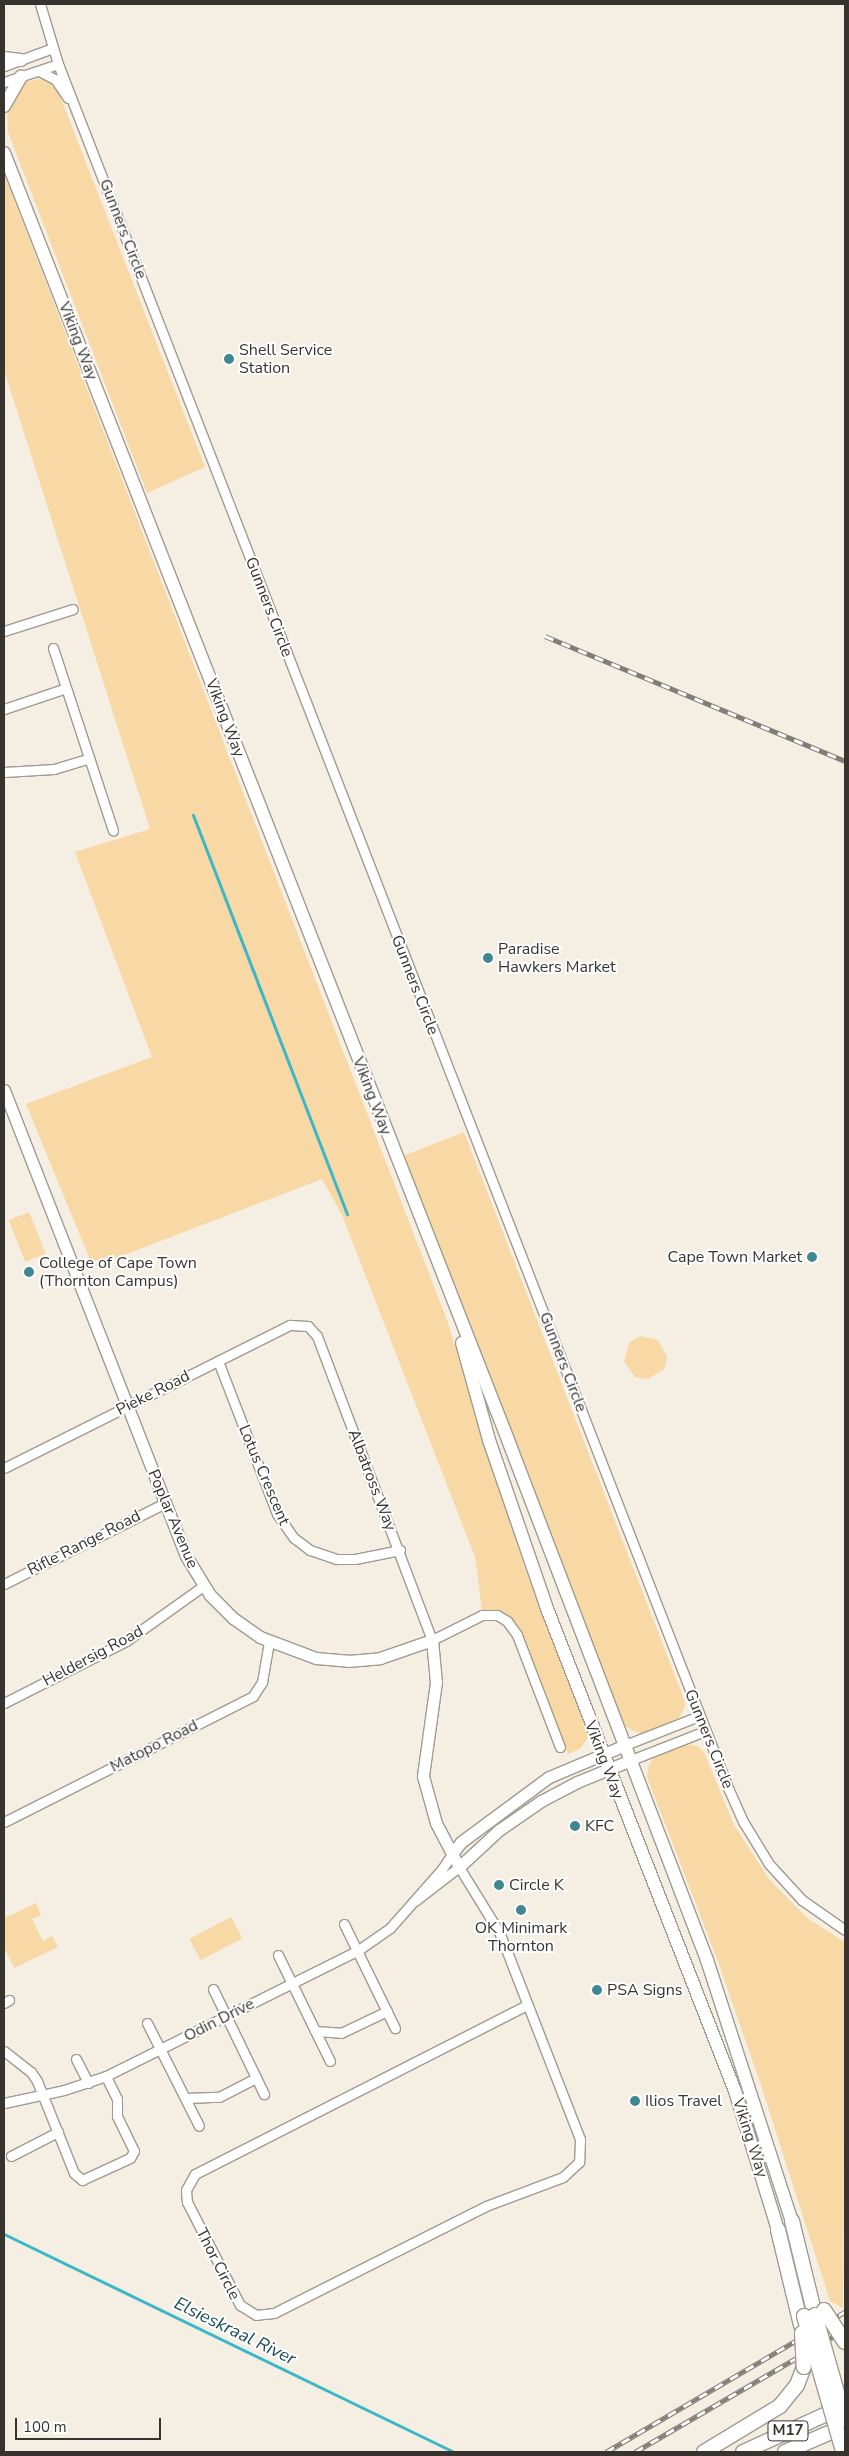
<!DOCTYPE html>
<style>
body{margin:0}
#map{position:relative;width:849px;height:2456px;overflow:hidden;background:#f5eee3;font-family:"Nunito Sans",sans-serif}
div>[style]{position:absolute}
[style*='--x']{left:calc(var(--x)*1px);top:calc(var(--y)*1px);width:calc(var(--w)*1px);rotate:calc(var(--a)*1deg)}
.green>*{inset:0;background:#f8d8a4;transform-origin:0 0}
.stream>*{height:3px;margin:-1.5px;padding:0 1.5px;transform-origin:1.5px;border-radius:1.5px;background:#3bb7c8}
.roads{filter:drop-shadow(1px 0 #a09a8f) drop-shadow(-1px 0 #a09a8f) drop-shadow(0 1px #a09a8f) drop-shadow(0 -1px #a09a8f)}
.minor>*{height:9px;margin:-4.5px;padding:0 4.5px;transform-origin:4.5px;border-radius:4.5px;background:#fff}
.tertiary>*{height:11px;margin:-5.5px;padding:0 5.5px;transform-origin:5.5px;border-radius:5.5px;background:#fff}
.secondary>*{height:12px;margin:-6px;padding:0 6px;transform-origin:6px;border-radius:6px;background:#fff}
.primary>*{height:14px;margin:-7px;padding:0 7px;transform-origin:7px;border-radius:7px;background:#fff}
.rail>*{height:5px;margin-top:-2.5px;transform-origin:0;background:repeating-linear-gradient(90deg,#fff 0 9px,#827e77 0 18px);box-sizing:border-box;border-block:1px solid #827e77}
.bridges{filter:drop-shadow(1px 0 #a09a8f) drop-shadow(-1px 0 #a09a8f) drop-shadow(0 1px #a09a8f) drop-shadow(0 -1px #a09a8f)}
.primary-bridge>*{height:14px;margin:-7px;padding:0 7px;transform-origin:7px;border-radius:7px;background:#fff}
.dots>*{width:14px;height:14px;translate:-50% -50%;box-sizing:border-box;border:2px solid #fff;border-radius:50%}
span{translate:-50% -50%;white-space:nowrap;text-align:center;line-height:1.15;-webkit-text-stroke:4px #fff;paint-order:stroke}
.shield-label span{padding:1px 4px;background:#fff;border:1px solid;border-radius:4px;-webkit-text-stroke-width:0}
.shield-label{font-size:15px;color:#373430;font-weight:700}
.street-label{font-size:16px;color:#373430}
.poi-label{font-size:16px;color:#373430}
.left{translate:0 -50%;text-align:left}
.right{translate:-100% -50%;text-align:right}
.water-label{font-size:18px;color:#194e55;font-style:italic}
.frame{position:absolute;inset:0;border:5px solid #373430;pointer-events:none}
.scale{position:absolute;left:15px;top:2418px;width:146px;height:22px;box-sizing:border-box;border:2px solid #373430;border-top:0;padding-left:6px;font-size:15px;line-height:18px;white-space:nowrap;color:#373430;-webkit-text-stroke:4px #fff;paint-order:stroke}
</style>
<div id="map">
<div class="green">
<div style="clip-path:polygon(39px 79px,49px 82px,58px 91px,205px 467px,147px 493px,8px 132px,7px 108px,25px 82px)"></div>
<div style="clip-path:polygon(4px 174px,447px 1320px,522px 1560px,589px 1735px,581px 1748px,568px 1754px,520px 1628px,502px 1612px,482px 1610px,475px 1557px,342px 1215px,322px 1179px,93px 1267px,26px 1104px,152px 1057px,75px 852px,150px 829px,4px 370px)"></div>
<div style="clip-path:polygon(464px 1132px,684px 1699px,685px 1707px,679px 1718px,641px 1734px,624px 1726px,403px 1156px)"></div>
<div style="left:29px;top:1212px;width:45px;height:22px;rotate:68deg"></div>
<div style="clip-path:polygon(640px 1336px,658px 1340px,667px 1357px,664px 1369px,648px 1379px,635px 1377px,624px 1361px,629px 1343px)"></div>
<div style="clip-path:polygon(686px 1744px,697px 1746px,704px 1752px,734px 1825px,769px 1879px,807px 1918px,845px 1942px,843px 2308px,830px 2301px,761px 2085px,716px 1956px,647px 1777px,649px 1764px,655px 1756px)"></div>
<div style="clip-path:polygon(36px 1903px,41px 1915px,32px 1919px,43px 1941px,52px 1936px,58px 1947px,14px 1968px,4px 1947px,4px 1914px,7px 1917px)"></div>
<div style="left:231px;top:1917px;width:24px;height:47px;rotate:62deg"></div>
</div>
<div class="stream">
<div style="--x:193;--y:815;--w:428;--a:68.9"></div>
<div style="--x:4;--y:2234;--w:500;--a:25.85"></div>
</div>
<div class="roads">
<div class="minor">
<div style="--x:40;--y:4;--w:63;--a:73.3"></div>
<div style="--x:58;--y:64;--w:1852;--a:68.76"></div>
<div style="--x:729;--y:1790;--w:36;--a:66"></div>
<div style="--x:744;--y:1823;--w:48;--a:58.6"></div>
<div style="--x:769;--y:1864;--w:49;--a:47.5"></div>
<div style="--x:802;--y:1900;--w:52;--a:34.9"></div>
<div style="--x:4;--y:66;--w:52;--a:-20.2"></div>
<div style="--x:39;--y:71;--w:18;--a:27"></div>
<div style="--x:55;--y:79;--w:23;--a:56"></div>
<div style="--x:4;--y:82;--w:57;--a:-18.4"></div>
<div style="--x:4;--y:631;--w:72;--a:-17.7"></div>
<div style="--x:53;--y:648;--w:192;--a:71.8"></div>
<div style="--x:4;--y:709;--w:65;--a:-18.7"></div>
<div style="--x:4;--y:772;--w:50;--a:-3.4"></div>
<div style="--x:54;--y:769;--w:37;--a:-17"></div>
<div style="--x:218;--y:1361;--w:164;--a:68.9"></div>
<div style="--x:277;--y:1514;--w:29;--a:55"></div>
<div style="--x:294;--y:1538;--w:20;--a:37"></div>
<div style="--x:310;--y:1550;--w:28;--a:19"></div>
<div style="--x:336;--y:1559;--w:19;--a:0"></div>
<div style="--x:355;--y:1559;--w:46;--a:-11.3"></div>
<div style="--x:4;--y:1468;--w:320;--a:-26.6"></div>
<div style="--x:290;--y:1325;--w:18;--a:3"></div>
<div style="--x:308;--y:1326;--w:13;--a:48"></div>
<div style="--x:317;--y:1336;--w:325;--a:69.3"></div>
<div style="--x:432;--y:1640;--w:56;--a:-26.6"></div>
<div style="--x:482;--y:1615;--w:15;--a:0"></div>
<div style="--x:497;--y:1615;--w:12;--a:31"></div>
<div style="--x:507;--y:1621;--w:17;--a:54"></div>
<div style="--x:517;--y:1635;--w:120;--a:69"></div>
<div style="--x:4;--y:1584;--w:180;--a:-26.7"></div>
<div style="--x:4;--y:1703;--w:137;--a:-26.9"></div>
<div style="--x:126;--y:1641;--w:95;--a:-35.5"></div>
<div style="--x:625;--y:1745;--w:79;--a:-21.4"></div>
<div style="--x:631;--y:1760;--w:79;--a:-21.4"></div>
<div style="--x:4;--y:1822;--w:279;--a:-26.8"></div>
<div style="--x:253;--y:1696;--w:17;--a:-57"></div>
<div style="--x:262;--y:1682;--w:41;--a:-80.1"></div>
<div style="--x:415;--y:1901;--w:56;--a:-37.7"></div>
<div style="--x:459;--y:1867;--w:76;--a:58.4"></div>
<div style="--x:499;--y:1932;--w:32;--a:68"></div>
<div style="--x:511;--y:1962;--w:190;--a:68.7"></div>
<div style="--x:580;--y:2139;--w:23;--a:92"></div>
<div style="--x:579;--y:2162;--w:22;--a:137"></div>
<div style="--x:563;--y:2177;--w:82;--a:159.4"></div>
<div style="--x:486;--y:2206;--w:237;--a:153.2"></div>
<div style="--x:274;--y:2313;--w:18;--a:174"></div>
<div style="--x:256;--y:2315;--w:19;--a:-148"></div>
<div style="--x:240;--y:2305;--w:116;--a:-117.2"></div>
<div style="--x:187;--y:2202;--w:12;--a:-95"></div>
<div style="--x:186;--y:2190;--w:18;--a:-61"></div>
<div style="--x:195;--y:2174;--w:373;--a:-27"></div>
<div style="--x:344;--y:1924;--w:116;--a:63.9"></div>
<div style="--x:278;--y:1955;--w:118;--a:63.9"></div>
<div style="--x:213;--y:1989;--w:117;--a:64.1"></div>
<div style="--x:4;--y:2003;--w:6;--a:-31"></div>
<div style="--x:147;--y:2023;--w:115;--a:63.2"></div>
<div style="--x:315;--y:2031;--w:26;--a:4"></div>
<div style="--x:341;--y:2033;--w:51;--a:-25.6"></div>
<div style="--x:4;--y:2051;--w:34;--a:38"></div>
<div style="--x:31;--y:2072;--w:11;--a:56"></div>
<div style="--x:37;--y:2081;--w:99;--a:68.1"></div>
<div style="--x:74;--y:2173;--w:11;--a:41"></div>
<div style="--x:82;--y:2180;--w:53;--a:-24.6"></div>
<div style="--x:130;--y:2158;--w:8;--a:-60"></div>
<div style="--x:134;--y:2151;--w:39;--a:-116"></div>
<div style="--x:117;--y:2116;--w:17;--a:-90"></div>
<div style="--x:117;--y:2099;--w:25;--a:-116"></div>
<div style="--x:76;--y:2059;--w:27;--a:63"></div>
<div style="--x:185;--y:2098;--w:34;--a:-2"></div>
<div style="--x:219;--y:2097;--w:42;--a:-27.2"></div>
<div style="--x:4;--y:2103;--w:61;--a:-12.2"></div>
<div style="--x:64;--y:2090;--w:44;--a:-18.4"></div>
<div style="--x:106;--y:2076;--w:280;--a:-26.5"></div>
<div style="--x:357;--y:1951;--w:40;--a:-34.9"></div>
<div style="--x:390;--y:1928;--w:79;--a:-48.6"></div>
<div style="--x:442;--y:1869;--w:18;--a:-56"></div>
<div style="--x:11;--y:2156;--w:53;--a:-27.1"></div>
</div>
<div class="tertiary">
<div style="--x:4;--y:1090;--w:500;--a:68.67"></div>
<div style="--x:186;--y:1556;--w:46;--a:58.4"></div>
<div style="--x:210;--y:1595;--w:33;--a:45"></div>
<div style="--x:233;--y:1618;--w:33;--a:35"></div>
<div style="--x:260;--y:1637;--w:60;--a:20.6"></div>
<div style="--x:316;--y:1658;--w:32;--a:5"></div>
<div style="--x:348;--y:1661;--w:32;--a:-5"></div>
<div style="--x:380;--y:1658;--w:55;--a:-19.1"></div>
<div style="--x:432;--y:1640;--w:42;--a:84.6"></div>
<div style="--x:436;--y:1682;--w:95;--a:97.9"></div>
<div style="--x:423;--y:1776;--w:49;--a:74.5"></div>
<div style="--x:436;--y:1823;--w:50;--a:62.4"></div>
<div style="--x:459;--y:1867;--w:54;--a:-42.8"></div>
<div style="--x:499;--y:1830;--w:51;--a:-34.6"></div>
<div style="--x:541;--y:1801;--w:41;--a:-27.8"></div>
<div style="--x:577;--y:1782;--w:58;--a:-22.2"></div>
<div style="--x:452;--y:1854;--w:15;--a:-53"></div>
<div style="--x:461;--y:1842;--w:109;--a:-36.5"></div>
<div style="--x:549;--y:1777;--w:82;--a:-22.8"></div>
</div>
<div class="secondary">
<div style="--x:4;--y:58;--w:17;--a:7"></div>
<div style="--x:4;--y:106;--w:34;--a:-60"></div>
<div style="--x:4;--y:153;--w:1382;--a:68.61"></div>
<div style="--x:508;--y:1440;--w:557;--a:69.06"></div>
<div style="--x:707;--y:1960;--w:274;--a:72"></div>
<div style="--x:462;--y:1343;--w:101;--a:74.4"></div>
<div style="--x:489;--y:1440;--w:176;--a:71"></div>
<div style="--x:546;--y:1606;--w:521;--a:68.71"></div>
<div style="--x:735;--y:2091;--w:145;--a:72.8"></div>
</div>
<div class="primary">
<div style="--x:792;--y:2221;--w:97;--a:76.3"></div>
<div style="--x:778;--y:2230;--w:98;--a:76.4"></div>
<div style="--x:704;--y:2452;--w:89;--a:-31.2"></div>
<div style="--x:780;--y:2406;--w:27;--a:-51"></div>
<div style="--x:797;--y:2385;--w:19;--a:-69"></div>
<div style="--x:743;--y:2452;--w:109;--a:-24.4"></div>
<div style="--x:785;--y:2452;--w:65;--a:-23.4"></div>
</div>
</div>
<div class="rail">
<div style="--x:545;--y:636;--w:325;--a:22.6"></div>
<div style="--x:606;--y:2452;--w:277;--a:-30.4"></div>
<div style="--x:635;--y:2452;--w:243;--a:-30.2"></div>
</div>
<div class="bridges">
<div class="primary-bridge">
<div style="--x:824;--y:2310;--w:38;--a:57"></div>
<div style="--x:815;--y:2315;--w:109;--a:74.1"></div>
<div style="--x:804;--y:2316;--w:141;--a:73.9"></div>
<div style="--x:802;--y:2333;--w:34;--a:87"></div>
</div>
</div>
<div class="dots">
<div style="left:229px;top:359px;background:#408791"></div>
<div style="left:488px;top:958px;background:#408791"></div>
<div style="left:812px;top:1257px;background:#408791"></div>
<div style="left:29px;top:1272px;background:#408791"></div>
<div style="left:575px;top:1826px;background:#408791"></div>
<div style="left:499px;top:1885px;background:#408791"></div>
<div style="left:521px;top:1910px;background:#408791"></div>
<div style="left:597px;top:1990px;background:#408791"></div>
<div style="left:635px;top:2101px;background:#408791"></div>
</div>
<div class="shield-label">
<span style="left:788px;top:2431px">M17</span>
</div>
<div class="street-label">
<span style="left:123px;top:229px;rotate:69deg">Gunners Circle</span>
<span style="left:78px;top:341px;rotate:69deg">Viking Way</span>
<span style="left:269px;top:607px;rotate:69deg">Gunners Circle</span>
<span style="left:225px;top:718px;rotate:69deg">Viking Way</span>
<span style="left:415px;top:985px;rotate:69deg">Gunners Circle</span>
<span style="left:372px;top:1096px;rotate:69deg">Viking Way</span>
<span style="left:563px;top:1362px;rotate:69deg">Gunners Circle</span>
<span style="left:153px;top:1393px;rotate:-27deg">Pieke Road</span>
<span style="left:264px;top:1475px;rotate:67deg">Lotus Crescent</span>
<span style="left:372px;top:1480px;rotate:69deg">Albatross Way</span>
<span style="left:173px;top:1519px;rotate:67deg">Poplar Avenue</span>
<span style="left:84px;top:1543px;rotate:-27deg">Rifle Range Road</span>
<span style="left:93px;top:1656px;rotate:-28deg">Heldersig Road</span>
<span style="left:709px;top:1739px;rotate:68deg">Gunners Circle</span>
<span style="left:154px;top:1746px;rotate:-27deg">Matopo Road</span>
<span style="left:604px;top:1760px;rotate:69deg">Viking Way</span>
<span style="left:219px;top:2020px;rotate:-27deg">Odin Drive</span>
<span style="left:750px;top:2138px;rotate:72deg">Viking Way</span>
<span style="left:218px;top:2264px;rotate:63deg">Thor Circle</span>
</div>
<div class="poi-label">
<span class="left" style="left:239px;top:359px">Shell Service<br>Station</span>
<span class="left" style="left:498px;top:958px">Paradise<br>Hawkers Market</span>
<span class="right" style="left:802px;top:1257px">Cape Town Market</span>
<span class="left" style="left:39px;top:1272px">College of Cape Town<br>(Thornton Campus)</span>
<span class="left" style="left:585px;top:1826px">KFC</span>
<span class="left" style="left:509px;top:1885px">Circle K</span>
<span style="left:521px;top:1937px">OK Minimark<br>Thornton</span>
<span class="left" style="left:607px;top:1990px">PSA Signs</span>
<span class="left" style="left:645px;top:2101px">Ilios Travel</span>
</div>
<div class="water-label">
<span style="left:235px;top:2331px;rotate:26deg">Elsieskraal River</span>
</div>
<div class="frame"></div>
<div class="scale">100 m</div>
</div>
